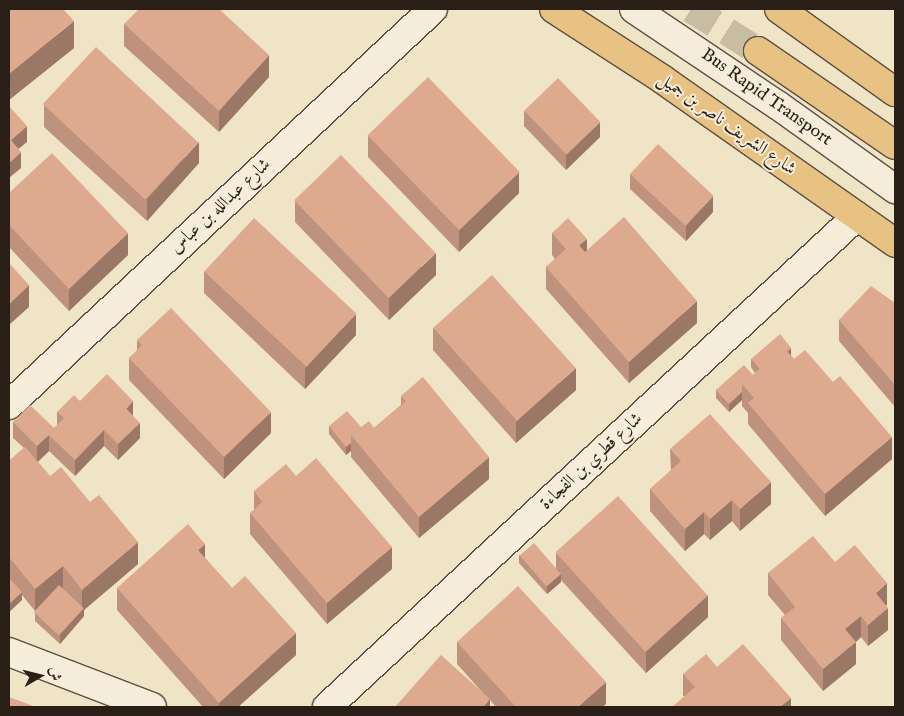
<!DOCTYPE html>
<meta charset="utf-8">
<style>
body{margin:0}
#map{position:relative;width:904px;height:716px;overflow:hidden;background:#efe4c6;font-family:"IM FELL English",Amiri,serif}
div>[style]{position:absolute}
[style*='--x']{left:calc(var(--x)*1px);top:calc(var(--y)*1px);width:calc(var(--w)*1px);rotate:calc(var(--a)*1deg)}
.major-tunnel>*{height:28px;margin-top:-14px;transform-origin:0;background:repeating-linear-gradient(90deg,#c8bda3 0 28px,transparent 0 42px)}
.roads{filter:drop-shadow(1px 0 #5b5043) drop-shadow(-1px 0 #5b5043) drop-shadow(0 1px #5b5043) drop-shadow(0 -1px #5b5043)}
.minor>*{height:28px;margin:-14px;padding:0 14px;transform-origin:14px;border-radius:14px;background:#f5edda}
.major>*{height:28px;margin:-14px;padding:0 14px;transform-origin:14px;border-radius:14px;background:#e8c283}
.wall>*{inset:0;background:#be927c}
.shaded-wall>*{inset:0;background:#9b7765}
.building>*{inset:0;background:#ddaa90;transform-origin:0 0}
span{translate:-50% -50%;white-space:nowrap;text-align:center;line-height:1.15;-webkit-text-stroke:4px #f5edda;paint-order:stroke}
.street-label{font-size:18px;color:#2a1f17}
.frame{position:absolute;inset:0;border:10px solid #2a1f17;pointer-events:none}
.north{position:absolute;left:15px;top:651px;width:50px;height:50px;-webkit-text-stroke:4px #f5edda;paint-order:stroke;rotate:82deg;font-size:14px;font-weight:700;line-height:20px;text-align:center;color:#2a1f17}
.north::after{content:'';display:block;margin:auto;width:18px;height:22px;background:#2a1f17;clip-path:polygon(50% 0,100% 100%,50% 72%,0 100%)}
</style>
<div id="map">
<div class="major-tunnel">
<div style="--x:691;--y:9;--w:79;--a:32.1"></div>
</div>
<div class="roads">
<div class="minor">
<div style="--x:634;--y:9;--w:174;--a:33.8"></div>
<div style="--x:779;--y:106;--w:143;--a:35.6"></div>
<div style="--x:9;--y:405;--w:580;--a:-43.04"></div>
<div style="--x:9;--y:652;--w:153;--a:21"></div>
<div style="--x:327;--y:707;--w:722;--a:-42.81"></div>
</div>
<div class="major">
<div style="--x:554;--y:9;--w:129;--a:32.9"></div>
<div style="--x:662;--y:79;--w:285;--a:35.1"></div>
<div style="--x:779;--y:9;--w:143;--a:35.6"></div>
<div style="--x:758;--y:51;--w:166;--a:34.5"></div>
</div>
</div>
<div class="wall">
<div style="clip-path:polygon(9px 9px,74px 48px,9px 100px)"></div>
<div style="clip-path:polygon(124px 24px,269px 77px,219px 132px,124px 46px)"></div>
<div style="clip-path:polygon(44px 105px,199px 163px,147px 221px,44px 127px)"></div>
<div style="clip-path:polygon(524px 111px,600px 137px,566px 170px,524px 126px)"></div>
<div style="clip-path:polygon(368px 136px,519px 193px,459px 252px,368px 157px)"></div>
<div style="clip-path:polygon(630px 174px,713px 212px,686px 241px,630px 189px)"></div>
<div style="clip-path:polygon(9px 193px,128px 255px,69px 311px,9px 247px)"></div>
<div style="clip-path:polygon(295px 201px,436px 275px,389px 320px,295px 222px)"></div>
<div style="clip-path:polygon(552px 233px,587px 251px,697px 323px,629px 383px,546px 289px,546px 267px,555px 259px,552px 255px)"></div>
<div style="clip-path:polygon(204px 271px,356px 335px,305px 389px,204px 293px)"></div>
<div style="clip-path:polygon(895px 303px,895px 407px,839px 341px,839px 320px)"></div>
<div style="clip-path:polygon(433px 328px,576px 390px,516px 443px,433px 350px)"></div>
<div style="clip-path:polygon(137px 340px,271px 433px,224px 479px,129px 380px,129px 358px,137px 351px)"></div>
<div style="clip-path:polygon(791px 356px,892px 459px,825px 516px,748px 424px,748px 413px,742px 406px,742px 400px,729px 412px,716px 398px,716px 390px,753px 375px,755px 373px,751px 367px,751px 359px)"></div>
<div style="clip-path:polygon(401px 396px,489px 479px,419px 538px,351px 457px,351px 451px,346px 455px,329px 434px,329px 426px,374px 428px,401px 405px)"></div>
<div style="clip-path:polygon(80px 401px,133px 416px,140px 438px,118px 460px,104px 446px,75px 476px,49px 451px,38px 462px,50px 476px,138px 564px,84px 610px,84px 616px,60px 644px,35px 621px,35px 613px,41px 606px,35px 611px,22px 595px,22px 600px,9px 612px,9px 461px,24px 448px,13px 438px,13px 422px,54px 428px,57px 425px,57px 412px)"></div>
<div style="clip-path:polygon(670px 449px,771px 504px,740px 531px,732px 521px,710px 540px,704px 534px,685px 551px,650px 511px,650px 489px,671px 471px)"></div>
<div style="clip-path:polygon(296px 476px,392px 569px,327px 624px,250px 534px,250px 513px,254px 510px,254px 491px)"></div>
<div style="clip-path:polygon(556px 553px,708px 617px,646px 673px,561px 580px,561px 582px,547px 594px,519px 563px,519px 555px,556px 569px)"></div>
<div style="clip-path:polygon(205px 558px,232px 588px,296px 655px,238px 707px,203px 707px,117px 610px,117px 588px)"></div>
<div style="clip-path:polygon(835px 562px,887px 605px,886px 605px,888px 630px,868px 646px,861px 637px,856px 642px,856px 664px,823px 691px,781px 640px,781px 618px,785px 615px,768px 595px,768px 573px)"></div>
<div style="clip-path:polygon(457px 642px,606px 704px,602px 707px,496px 707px,490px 700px,490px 707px,482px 692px,457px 664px)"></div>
<div style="clip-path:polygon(717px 667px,791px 707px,684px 696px,683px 696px,683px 674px)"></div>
</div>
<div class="shaded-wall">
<div style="clip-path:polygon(74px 21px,74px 48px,9px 100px,9px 74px)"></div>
<div style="clip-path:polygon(269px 55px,269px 77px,219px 132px,219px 111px)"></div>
<div style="clip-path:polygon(600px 122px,600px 137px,566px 170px,566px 155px)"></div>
<div style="clip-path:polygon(27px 126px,27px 142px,11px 155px,11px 140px)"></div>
<div style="clip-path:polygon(199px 142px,199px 163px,147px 221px,147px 199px)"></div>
<div style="clip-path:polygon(21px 152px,21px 168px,9px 178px,9px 163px)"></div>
<div style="clip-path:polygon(519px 172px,519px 193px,459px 252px,459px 230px)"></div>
<div style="clip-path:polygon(713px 196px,713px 212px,686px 241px,686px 226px)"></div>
<div style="clip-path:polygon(128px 233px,128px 255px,69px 311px,69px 289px)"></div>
<div style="clip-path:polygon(587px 239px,587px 261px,579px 245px)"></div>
<div style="clip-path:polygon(436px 253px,436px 275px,389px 320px,389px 298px)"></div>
<div style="clip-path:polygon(29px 285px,29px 307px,9px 325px,9px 304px)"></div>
<div style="clip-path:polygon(697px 301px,697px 323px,629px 383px,629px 362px)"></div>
<div style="clip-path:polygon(356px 314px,356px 335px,305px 389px,305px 368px)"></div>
<div style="clip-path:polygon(791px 348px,791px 356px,763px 381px,763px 373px)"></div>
<div style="clip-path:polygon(576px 368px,576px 390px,516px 443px,516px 422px)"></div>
<div style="clip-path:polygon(742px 392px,742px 400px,729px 412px,729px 404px)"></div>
<div style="clip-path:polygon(133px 401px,133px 416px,126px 409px)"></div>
<div style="clip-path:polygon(271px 412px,271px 433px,224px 479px,224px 457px)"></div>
<div style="clip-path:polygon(140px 423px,140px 438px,118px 460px,118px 444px)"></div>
<div style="clip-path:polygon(104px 430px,104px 446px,75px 476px,75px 460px)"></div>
<div style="clip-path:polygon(49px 435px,49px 451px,37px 462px,37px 446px)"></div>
<div style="clip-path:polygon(892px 437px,892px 459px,825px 516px,825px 494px)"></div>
<div style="clip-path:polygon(351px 443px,351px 451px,346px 455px,346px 447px)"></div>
<div style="clip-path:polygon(489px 457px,489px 479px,419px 538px,419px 517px)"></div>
<div style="clip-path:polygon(771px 482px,771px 504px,740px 531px,740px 509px)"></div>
<div style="clip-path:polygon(732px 500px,732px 521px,710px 540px,710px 519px)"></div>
<div style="clip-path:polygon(704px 512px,704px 534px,685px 551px,685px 529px)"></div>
<div style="clip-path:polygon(138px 542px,138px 564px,84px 610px,84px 616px,60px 644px,60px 635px,82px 610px,82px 590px)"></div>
<div style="clip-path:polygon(205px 544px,205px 565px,198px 550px)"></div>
<div style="clip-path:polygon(392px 547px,392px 569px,327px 624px,327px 603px)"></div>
<div style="clip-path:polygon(63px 566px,63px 587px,35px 611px,35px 589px)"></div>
<div style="clip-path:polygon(561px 574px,561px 582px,547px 594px,547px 586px)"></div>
<div style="clip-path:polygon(887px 583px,887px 605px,876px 614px,876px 593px)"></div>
<div style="clip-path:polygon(22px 592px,22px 600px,9px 612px,9px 604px)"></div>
<div style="clip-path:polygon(708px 595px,708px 617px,646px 673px,646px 652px)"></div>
<div style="clip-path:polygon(888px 608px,888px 630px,868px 646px,868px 625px)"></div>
<div style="clip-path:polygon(861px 616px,861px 637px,845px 651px,845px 629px)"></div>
<div style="clip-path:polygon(296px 633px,296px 655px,238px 707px,219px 707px,219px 703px)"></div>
<div style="clip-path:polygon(856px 642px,856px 664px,823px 691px,823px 669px)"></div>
<div style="clip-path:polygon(606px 682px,606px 704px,602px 707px,578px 707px)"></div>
<div style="clip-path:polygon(791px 698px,791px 707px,780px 707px)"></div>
<div style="clip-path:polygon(490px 699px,490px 707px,483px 707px)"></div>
</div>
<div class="building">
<div style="clip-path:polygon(9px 9px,63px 9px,74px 21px,9px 74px)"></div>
<div style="clip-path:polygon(139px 9px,219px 9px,269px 55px,219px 111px,124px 24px)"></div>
<div style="left:96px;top:47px;width:140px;height:78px;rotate:43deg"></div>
<div style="left:428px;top:77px;width:132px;height:84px;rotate:46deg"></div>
<div style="left:558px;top:78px;width:61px;height:47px;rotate:46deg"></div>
<div style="clip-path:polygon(9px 106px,27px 126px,11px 140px,21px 152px,9px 163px)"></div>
<div style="left:658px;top:144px;width:76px;height:41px;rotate:43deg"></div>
<div style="clip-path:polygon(52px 153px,128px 233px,69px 289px,9px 225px,9px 193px)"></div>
<div style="left:341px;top:155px;width:136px;height:65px;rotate:46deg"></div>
<div style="clip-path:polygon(624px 217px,697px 301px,629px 362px,546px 267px,566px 249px,552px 233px,568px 218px,587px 239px,579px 245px,585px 252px)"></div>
<div style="left:254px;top:218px;width:140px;height:73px;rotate:43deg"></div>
<div style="clip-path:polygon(9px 263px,29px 285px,9px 304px)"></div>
<div style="left:492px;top:275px;width:125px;height:79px;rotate:48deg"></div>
<div style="clip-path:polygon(871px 286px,895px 303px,895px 385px,839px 320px)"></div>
<div style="clip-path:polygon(171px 308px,271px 412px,224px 457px,129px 358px,142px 345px,137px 340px)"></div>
<div style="clip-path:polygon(780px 334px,791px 348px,787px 352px,784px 348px,760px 369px,751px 359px)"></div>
<div style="clip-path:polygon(784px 348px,794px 359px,805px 350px,833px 382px,840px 376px,892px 437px,825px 494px,748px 403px,754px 398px,742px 384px)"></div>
<div style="clip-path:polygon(744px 365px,753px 375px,742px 384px,742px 392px,729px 404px,716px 390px)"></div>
<div style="clip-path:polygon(107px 374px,133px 401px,126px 409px,140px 423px,118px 444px,104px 430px,75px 460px,49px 435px,37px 446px,13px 422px,30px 405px,54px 428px,64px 418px,57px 412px,74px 395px,80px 401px)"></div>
<div style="clip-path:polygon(423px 377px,489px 457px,419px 517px,351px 435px,369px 421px,374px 428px,406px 401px,401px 396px)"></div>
<div style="clip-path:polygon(347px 411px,361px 427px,351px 435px,351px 443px,346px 447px,329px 426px)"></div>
<div style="clip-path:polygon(710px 414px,771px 482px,740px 509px,732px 500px,710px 519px,704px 512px,685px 529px,650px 489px,681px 461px,670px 449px)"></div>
<div style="clip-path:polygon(25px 447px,50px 476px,61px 467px,90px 502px,99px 495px,138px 542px,82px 590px,63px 566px,35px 589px,9px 557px,9px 461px)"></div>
<div style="clip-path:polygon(316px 458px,392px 547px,327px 603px,250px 513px,262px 502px,254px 491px,286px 464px,296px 476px)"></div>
<div style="left:618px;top:496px;width:134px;height:84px;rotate:48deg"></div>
<div style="clip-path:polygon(188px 524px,205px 544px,198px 550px,232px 588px,245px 576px,296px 633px,219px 703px,117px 588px)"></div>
<div style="clip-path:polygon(813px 536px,835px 562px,855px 545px,887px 583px,876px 593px,888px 608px,868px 625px,861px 616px,845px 629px,856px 642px,823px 669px,781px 618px,795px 607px,768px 573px)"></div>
<div style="left:534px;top:543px;width:41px;height:19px;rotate:49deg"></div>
<div style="clip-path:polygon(9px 578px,22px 592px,9px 604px)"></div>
<div style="left:59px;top:585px;width:34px;height:37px;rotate:43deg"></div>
<div style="clip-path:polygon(518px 586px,606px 682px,578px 707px,516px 707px,457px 642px)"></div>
<div style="clip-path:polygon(743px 644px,791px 698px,780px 707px,672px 707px,695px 687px,683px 674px,706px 654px,717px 667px)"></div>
<div style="clip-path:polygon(441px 655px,490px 699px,483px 707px,395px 707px)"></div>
<div style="clip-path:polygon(9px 697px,36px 707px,9px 707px)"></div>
</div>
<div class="street-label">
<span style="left:766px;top:98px;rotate:35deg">Bus Rapid Transport</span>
<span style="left:726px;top:125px;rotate:35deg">شارع الشريف ناصر بن جميل</span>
<span style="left:221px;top:207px;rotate:-43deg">شارع عبدالله بن عباس</span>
<span style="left:592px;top:462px;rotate:-43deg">شارع قطري بن الفجاءة</span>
</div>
<div class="frame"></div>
<div class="north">ش</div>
</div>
